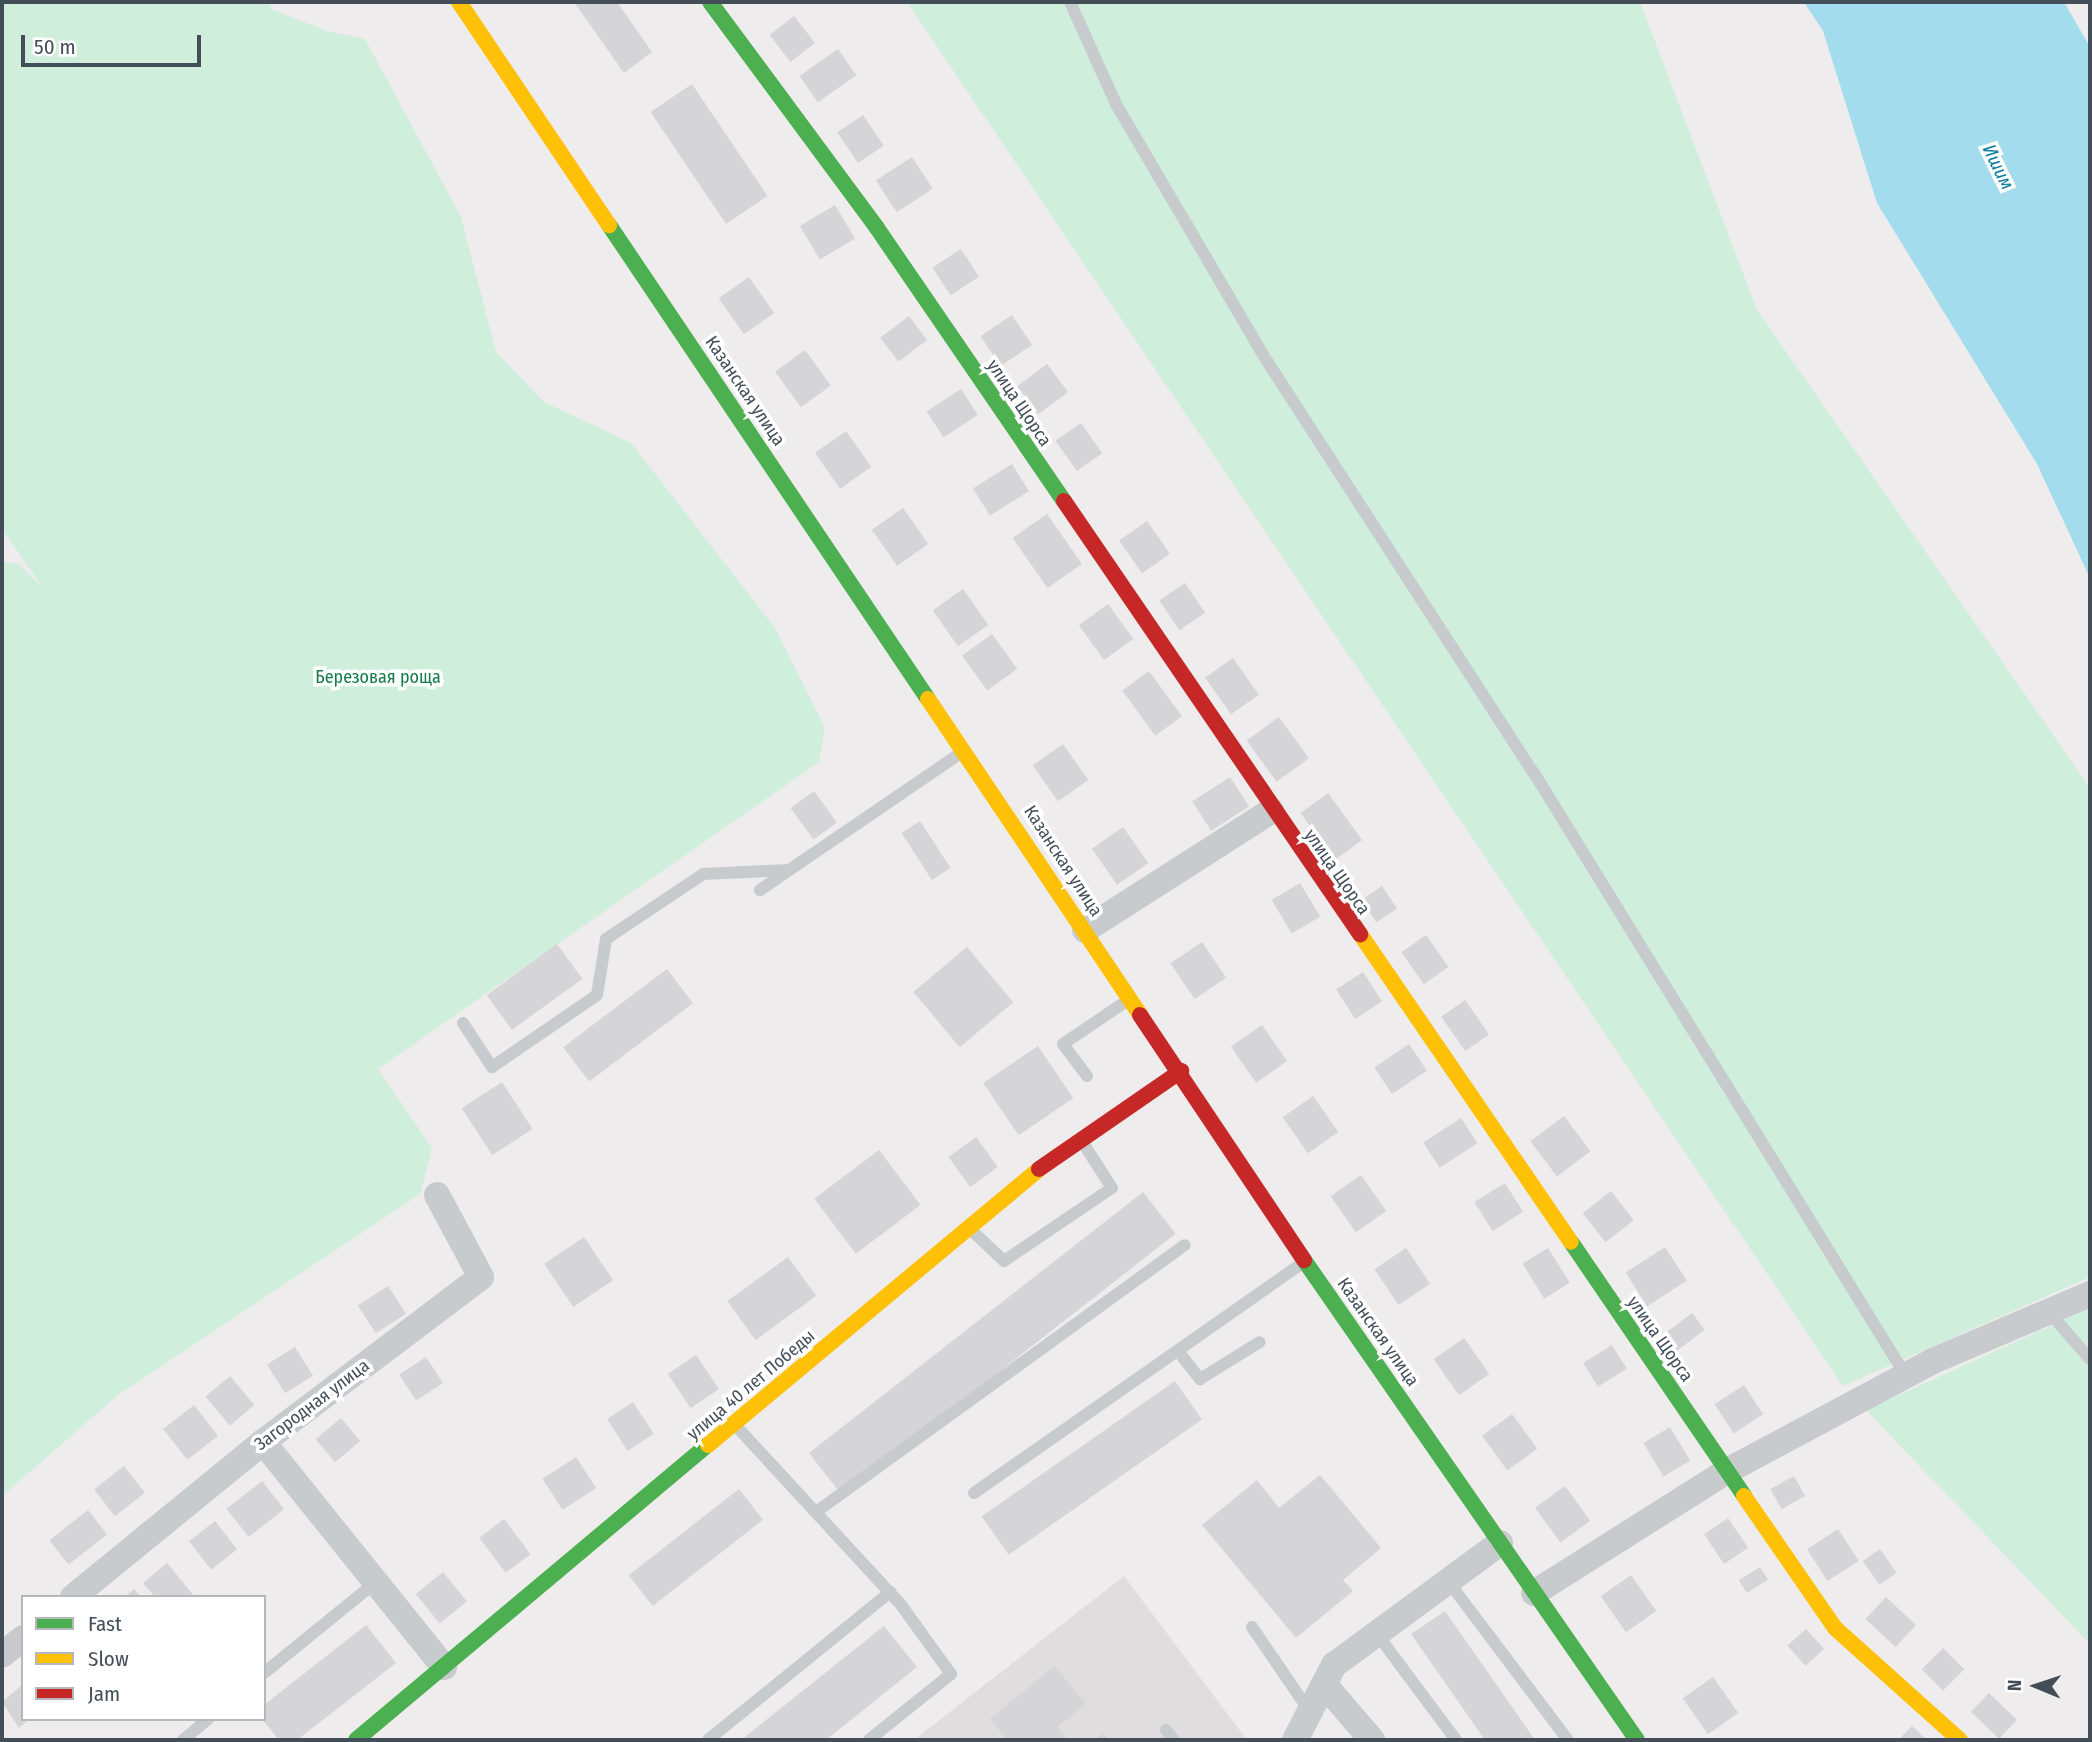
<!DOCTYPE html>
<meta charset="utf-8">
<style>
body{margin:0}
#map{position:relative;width:2092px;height:1742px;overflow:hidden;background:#eeecec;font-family:"Fira Sans Condensed",sans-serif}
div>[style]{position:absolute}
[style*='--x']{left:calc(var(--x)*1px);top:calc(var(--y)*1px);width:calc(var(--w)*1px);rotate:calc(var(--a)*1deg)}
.education>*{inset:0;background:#dfddde}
.green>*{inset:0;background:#cfeedc}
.water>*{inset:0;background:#a2dced}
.building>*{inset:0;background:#d5d4d7;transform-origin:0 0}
.lane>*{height:12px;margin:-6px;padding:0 6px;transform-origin:6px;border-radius:6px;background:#c8cbcd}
.street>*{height:26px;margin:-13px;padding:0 13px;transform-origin:13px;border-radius:13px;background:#c8cbcd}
.fast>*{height:16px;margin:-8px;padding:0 8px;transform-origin:8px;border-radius:8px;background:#4caf50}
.slow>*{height:16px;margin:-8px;padding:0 8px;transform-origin:8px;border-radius:8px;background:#ffc107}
.jam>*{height:16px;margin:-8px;padding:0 8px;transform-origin:8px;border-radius:8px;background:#c62828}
span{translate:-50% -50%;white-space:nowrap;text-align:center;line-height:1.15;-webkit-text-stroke:7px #fff;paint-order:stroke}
.street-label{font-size:18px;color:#434e59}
.park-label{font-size:18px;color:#137c4a}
.water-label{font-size:19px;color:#087da1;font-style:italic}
.frame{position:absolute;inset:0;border:4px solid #434e59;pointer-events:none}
.legend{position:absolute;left:21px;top:1595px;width:245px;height:126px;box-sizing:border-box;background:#fff;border:2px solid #b4b8bd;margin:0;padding:9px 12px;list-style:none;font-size:21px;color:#434e59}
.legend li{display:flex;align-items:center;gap:14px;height:35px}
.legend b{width:35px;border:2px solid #b4b8bd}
.north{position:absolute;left:2001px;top:1651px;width:70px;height:70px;-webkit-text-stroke:5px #fff;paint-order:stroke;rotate:272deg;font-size:19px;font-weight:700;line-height:28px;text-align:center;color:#434e59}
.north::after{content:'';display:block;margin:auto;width:24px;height:32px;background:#434e59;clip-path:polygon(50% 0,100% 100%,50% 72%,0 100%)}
.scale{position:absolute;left:21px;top:35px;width:180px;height:32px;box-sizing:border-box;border:4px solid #434e59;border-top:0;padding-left:9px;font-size:21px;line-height:24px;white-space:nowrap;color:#434e59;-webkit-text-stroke:5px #fff;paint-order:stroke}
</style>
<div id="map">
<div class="education">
<div style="clip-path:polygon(1124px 1576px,1247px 1740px,914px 1740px)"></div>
</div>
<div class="green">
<div style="clip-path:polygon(2px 2px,268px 2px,273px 10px,327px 31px,365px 39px,461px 217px,496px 352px,544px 402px,631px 443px,775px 628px,825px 728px,819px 762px,378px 1069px,432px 1148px,420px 1194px,118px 1395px,2px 1496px,2px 562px,19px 564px,44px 589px,2px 529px)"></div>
<div style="clip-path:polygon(907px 2px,1640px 2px,1757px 310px,2090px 788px,2090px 1277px,1843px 1386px)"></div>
<div style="clip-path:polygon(2090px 1308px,2090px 1644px,1866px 1410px)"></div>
</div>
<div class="water">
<div style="clip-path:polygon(1804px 2px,2064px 2px,2090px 47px,2090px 578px,2037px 464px,1877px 203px,1823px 31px)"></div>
</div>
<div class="building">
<div style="clip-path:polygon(574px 2px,617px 2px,652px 52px,624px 73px)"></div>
<div style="left:794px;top:16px;width:34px;height:31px;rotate:52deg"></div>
<div style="left:838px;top:49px;width:32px;height:47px;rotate:55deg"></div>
<div style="left:692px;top:84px;width:135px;height:50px;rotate:56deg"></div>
<div style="left:863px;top:115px;width:37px;height:31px;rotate:56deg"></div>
<div style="left:912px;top:157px;width:38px;height:43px;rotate:57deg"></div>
<div style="left:835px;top:205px;width:39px;height:41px;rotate:59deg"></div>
<div style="left:961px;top:249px;width:33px;height:34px;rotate:57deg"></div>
<div style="left:749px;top:277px;width:44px;height:37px;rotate:55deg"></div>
<div style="left:1012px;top:315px;width:36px;height:38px;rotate:56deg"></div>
<div style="left:909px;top:316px;width:30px;height:36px;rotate:53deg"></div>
<div style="left:805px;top:350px;width:44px;height:37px;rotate:54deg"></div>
<div style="left:1047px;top:364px;width:35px;height:37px;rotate:53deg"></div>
<div style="left:961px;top:389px;width:31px;height:41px;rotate:57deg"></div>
<div style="left:1081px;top:423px;width:37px;height:31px;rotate:55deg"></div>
<div style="left:846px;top:431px;width:44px;height:38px;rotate:55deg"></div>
<div style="left:1012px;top:464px;width:32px;height:46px;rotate:58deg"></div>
<div style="left:903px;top:508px;width:44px;height:38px;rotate:55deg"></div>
<div style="left:1047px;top:514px;width:61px;height:42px;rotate:55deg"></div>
<div style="left:1147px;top:521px;width:40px;height:34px;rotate:55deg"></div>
<div style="left:1185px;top:583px;width:36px;height:31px;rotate:56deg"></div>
<div style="left:963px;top:589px;width:44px;height:37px;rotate:55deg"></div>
<div style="left:1108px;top:604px;width:43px;height:36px;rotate:54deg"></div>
<div style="left:992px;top:634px;width:43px;height:37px;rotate:54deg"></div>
<div style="left:1233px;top:658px;width:45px;height:34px;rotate:55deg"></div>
<div style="left:1149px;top:671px;width:56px;height:33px;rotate:54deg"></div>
<div style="left:1279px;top:717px;width:51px;height:40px;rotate:54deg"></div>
<div style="left:1063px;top:744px;width:44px;height:37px;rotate:55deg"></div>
<div style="left:1230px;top:777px;width:35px;height:45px;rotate:57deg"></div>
<div style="left:814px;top:791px;width:39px;height:29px;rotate:54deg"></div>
<div style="left:1328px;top:793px;width:58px;height:34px;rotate:54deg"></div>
<div style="left:920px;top:821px;width:56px;height:22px;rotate:57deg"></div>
<div style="left:1123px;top:827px;width:44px;height:38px;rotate:55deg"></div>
<div style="left:1300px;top:883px;width:39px;height:33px;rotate:59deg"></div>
<div style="left:1382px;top:886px;width:27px;height:25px;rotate:56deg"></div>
<div style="left:1426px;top:935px;width:39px;height:30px;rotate:55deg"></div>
<div style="left:1202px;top:942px;width:43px;height:38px;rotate:56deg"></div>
<div style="left:557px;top:944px;width:43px;height:87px;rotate:54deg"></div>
<div style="left:967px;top:947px;width:72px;height:70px;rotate:50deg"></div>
<div style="left:667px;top:969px;width:43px;height:130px;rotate:53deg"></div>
<div style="left:1363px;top:972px;width:35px;height:32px;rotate:57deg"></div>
<div style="left:1465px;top:1000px;width:42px;height:29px;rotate:55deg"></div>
<div style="left:1262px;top:1025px;width:44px;height:38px;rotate:55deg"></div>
<div style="left:1409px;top:1044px;width:32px;height:42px;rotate:56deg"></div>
<div style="left:1038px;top:1046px;width:63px;height:66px;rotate:56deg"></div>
<div style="left:502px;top:1082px;width:56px;height:48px;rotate:57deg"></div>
<div style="left:1313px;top:1096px;width:44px;height:37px;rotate:55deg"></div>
<div style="left:1564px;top:1116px;width:44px;height:42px;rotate:53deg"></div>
<div style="left:1461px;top:1118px;width:30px;height:45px;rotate:57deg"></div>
<div style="left:976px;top:1137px;width:37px;height:34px;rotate:54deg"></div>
<div style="left:879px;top:1150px;width:69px;height:81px;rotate:53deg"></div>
<div style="left:1361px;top:1175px;width:44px;height:37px;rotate:55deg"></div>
<div style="left:1505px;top:1183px;width:34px;height:36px;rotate:58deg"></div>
<div style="left:1611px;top:1191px;width:37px;height:36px;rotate:52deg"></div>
<div style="left:1143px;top:1192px;width:53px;height:424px;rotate:52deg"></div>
<div style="left:584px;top:1237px;width:52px;height:48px;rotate:56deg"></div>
<div style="left:1665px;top:1247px;width:40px;height:47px;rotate:57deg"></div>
<div style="left:1406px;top:1248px;width:43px;height:38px;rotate:56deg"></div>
<div style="left:1548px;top:1248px;width:41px;height:30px;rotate:58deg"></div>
<div style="left:788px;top:1257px;width:48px;height:75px;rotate:54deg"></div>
<div style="left:388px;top:1286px;width:33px;height:36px;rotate:57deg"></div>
<div style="left:1692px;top:1313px;width:21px;height:36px;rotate:53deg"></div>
<div style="left:1464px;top:1338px;width:44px;height:37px;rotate:55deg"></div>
<div style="left:1612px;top:1345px;width:28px;height:34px;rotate:58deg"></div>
<div style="left:295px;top:1347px;width:34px;height:33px;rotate:58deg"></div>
<div style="left:696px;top:1355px;width:41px;height:34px;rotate:56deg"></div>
<div style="left:426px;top:1357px;width:31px;height:32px;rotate:57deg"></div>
<div style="left:230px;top:1376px;width:38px;height:32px;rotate:50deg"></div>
<div style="left:1175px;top:1381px;width:47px;height:236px;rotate:55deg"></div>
<div style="left:1744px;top:1385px;width:35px;height:35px;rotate:57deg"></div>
<div style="left:633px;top:1402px;width:38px;height:31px;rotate:57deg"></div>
<div style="left:194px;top:1405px;width:39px;height:39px;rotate:52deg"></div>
<div style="left:1512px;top:1414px;width:43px;height:37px;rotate:54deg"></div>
<div style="left:341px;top:1418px;width:30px;height:33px;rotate:50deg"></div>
<div style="left:1670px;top:1427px;width:39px;height:31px;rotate:59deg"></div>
<div style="left:576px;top:1457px;width:37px;height:40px;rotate:57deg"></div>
<div style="left:124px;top:1466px;width:34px;height:38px;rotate:52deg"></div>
<div style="clip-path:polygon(1320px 1475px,1381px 1548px,1343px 1580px,1353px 1591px,1296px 1638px,1202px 1525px,1257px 1480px,1279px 1508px)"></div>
<div style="left:1794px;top:1476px;width:23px;height:27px;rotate:61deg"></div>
<div style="left:262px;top:1481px;width:36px;height:45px;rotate:52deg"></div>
<div style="left:1565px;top:1486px;width:43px;height:37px;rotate:54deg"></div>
<div style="left:739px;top:1489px;width:39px;height:140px;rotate:52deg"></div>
<div style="left:88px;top:1510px;width:31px;height:49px;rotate:52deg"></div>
<div style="left:1728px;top:1518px;width:36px;height:29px;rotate:56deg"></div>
<div style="left:504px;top:1519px;width:44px;height:31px;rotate:53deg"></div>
<div style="left:215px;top:1521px;width:36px;height:33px;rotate:52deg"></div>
<div style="left:1838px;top:1529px;width:38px;height:37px;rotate:57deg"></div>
<div style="left:1880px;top:1549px;width:29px;height:21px;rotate:55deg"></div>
<div style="clip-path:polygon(167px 1563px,194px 1596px,193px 1597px,155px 1597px,143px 1583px)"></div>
<div style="left:1760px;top:1567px;width:15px;height:25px;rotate:58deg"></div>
<div style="left:443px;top:1572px;width:38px;height:35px;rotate:51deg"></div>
<div style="left:1631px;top:1575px;width:44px;height:37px;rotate:55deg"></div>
<div style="clip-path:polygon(134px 1589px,141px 1597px,125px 1597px)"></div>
<div style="left:1886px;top:1597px;width:41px;height:30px;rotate:43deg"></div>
<div style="clip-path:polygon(1445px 1611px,1535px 1740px,1485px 1740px,1411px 1634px)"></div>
<div style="clip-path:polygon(366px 1625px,396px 1663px,297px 1740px,279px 1740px,262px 1719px,264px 1705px)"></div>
<div style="clip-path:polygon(884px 1626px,917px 1667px,826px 1740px,741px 1740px)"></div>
<div style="left:1806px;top:1629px;width:27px;height:25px;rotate:48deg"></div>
<div style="left:1943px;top:1648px;width:30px;height:30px;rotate:45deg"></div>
<div style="clip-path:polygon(1054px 1666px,1086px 1704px,1057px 1727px,1068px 1740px,1008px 1740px,990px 1719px)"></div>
<div style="left:1713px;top:1677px;width:44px;height:37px;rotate:55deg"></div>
<div style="clip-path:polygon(23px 1684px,23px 1719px,29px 1719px,19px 1728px,2px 1702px)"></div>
<div style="left:1989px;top:1693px;width:39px;height:26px;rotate:44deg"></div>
<div style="clip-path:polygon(1912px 1726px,1927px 1740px,1898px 1740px)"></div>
<div style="clip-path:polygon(1103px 1733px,1109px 1740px,1094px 1740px)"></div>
</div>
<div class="lane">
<div style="--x:1070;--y:2;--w:112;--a:65.7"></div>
<div style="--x:1116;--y:104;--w:298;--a:59.6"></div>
<div style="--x:1267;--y:361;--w:491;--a:57.1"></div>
<div style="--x:1534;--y:773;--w:709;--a:58.33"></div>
<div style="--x:760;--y:890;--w:243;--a:-34.3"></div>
<div style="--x:463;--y:1023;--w:53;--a:56.6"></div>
<div style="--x:492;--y:1067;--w:127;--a:-34.4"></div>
<div style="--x:597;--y:995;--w:57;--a:-80.9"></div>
<div style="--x:606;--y:939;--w:117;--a:-33.8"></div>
<div style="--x:703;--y:874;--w:85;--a:-2.7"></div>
<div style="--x:1087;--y:1076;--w:40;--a:-127"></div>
<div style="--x:1063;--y:1044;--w:75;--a:-34.1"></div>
<div style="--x:970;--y:1229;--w:47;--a:43.3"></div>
<div style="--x:1004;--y:1261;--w:130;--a:-34.1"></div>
<div style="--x:1112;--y:1188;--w:54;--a:-122.8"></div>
<div style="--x:2049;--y:1312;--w:62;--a:48.9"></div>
<div style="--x:1178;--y:1351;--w:36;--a:52"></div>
<div style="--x:1200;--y:1379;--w:70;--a:-31.7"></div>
<div style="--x:737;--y:1427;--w:242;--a:47.3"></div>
<div style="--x:901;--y:1605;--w:85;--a:54.1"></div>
<div style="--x:951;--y:1674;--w:105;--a:141.2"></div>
<div style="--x:974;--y:1493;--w:401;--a:-35"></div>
<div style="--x:816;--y:1512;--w:455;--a:-35.9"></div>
<div style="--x:1448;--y:1581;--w:199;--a:53"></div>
<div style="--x:1252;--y:1627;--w:103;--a:55.7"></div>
<div style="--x:1377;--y:1634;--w:132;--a:53.3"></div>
<div style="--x:264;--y:1673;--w:132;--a:-39.1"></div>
<div style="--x:1166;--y:1730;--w:13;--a:51"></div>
<div style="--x:183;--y:1740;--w:33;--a:-40"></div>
<div style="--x:708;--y:1740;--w:235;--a:-39.1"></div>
</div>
<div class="street">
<div style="--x:1085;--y:930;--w:221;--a:-32.6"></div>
<div style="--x:263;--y:1442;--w:289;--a:51.2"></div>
<div style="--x:1534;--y:1593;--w:228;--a:-32.3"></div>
<div style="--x:1727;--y:1471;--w:234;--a:-28.1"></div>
<div style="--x:1933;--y:1361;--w:171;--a:-23.1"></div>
<div style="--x:73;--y:1597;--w:245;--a:-39.2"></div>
<div style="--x:263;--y:1442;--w:273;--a:-37.1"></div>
<div style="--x:481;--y:1277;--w:93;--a:-118.2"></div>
<div style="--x:2;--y:1655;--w:27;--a:-39"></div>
<div style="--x:1324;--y:1684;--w:74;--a:49.4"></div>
<div style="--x:1295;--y:1740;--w:85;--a:-62.5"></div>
<div style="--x:1334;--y:1665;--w:206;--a:-36.3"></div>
</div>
<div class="fast">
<div style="--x:710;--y:2;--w:281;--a:53.5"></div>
<div style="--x:877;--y:228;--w:331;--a:55.6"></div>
<div style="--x:609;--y:225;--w:571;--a:56.06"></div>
<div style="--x:1571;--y:1242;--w:307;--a:55.7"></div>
<div style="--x:1304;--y:1260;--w:584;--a:55.25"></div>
<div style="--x:356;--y:1740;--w:459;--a:-40"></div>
</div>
<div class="slow">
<div style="--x:459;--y:2;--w:269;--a:56.1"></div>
<div style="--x:928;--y:699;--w:381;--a:56.1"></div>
<div style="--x:1360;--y:934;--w:373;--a:55.6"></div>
<div style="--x:708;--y:1445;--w:431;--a:-39.8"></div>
<div style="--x:1744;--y:1496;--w:160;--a:55.4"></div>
<div style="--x:1835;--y:1628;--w:168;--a:41.9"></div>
</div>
<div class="jam">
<div style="--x:1064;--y:501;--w:525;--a:55.64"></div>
<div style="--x:1140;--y:1015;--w:295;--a:56.2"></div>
<div style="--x:1039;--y:1169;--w:173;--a:-34.6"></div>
</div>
<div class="street-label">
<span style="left:745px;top:391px;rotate:56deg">Казанская улица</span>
<span style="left:1019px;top:403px;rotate:56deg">улица Щорса</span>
<span style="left:1063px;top:861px;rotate:57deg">Казанская улица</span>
<span style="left:1337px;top:872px;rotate:55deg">улица Щорса</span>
<span style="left:1378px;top:1332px;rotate:55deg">Казанская улица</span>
<span style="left:1660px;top:1339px;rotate:55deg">улица Щорса</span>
<span style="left:751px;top:1385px;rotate:-40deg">улица 40 лет Победы</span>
<span style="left:312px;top:1405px;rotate:-37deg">Загородная улица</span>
</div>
<div class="park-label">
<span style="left:378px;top:677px">Березовая роща</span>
</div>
<div class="water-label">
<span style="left:1998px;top:167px;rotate:64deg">Ишим</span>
</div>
<div class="frame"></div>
<ul class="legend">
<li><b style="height:9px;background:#4caf50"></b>Fast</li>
<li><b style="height:9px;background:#ffc107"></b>Slow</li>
<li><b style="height:9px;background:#c62828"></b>Jam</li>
</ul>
<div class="north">N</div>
<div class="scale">50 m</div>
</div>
